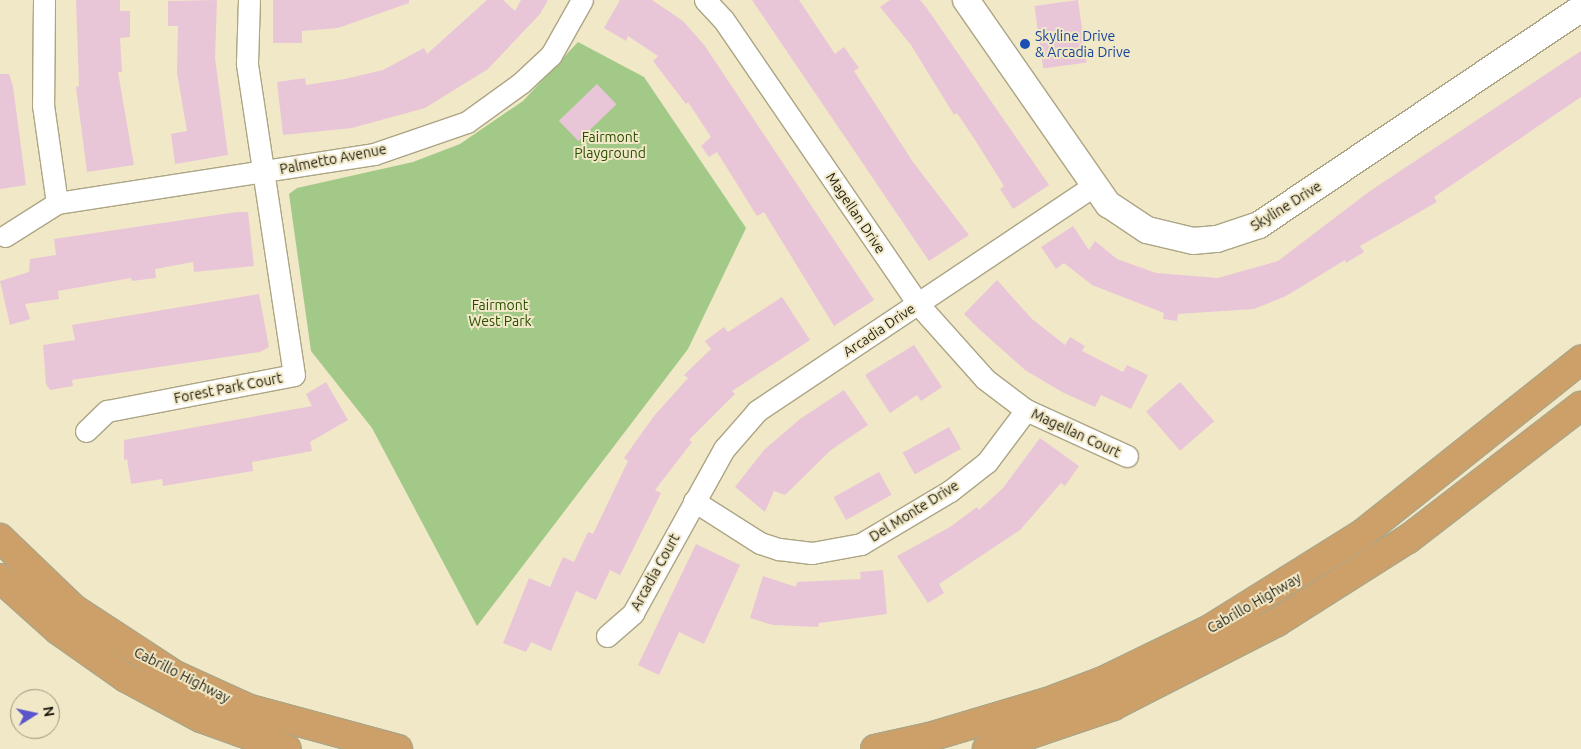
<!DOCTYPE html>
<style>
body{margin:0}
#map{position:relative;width:1581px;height:749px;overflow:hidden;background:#f0e8c7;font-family:Ubuntu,sans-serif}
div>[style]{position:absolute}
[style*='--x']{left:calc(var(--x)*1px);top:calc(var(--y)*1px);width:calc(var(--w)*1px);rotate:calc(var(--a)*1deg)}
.green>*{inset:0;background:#a2c987}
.building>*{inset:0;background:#e9c6d7;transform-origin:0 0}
.roads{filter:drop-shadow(1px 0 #aca585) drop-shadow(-1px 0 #aca585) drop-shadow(0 1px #aca585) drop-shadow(0 -1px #aca585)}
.minor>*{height:21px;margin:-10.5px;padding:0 10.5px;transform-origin:10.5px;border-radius:10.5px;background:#fff}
.tertiary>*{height:26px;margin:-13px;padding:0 13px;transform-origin:13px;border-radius:13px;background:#fff}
.motorway>*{height:28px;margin:-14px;padding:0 14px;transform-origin:14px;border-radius:14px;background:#cea069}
.dots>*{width:14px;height:14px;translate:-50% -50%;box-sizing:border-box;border:2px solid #f0e8c7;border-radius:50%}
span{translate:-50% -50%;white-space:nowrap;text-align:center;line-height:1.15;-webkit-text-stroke:4px #f0e8c7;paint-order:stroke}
.transit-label{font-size:14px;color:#164399}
.left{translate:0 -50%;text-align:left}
.park-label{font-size:14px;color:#2a4e00}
.street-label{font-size:14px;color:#1f1c10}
.north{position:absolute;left:10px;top:689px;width:50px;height:50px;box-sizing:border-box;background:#f0e8c7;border:1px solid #9c967e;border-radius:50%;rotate:80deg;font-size:14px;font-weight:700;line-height:20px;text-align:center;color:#1f1c10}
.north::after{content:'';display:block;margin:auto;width:18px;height:22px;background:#5a55cd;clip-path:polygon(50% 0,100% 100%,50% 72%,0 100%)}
</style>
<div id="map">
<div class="green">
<div style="clip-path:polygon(578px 42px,644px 77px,746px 228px,688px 349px,477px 626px,372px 428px,311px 351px,289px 194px,297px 188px,413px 162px,460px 144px,523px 101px)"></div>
</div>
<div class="building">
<div style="clip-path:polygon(76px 0,120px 0,120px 11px,130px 11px,130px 37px,120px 38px,122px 72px,118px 72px,134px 165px,87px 172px,76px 87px,79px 86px)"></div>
<div style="clip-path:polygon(217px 0,215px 58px,228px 155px,175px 164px,171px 134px,187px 131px,177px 73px,178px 26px,168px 26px,168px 1px)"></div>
<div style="clip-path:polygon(273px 0,409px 0,409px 3px,338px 28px,302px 31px,302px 43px,273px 43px)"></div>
<div style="clip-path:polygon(487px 0,503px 0,515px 11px,521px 0,548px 0,540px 14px,488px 69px,425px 108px,352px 128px,283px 135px,277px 82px,305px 78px,306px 85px,345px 79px,383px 70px,424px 48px,427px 54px)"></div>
<div style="clip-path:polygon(620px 0,652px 0,683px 21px,705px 46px,874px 300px,834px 326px,764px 212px,757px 216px,717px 152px,709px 157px,701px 146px,711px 137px,688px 102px,686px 104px,653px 61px,658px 56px,628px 36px,626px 41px,604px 28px)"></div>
<div style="clip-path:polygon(752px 0,799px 0,835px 54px,844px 47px,859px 68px,854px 71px,913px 162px,969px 235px,929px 261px)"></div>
<div style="clip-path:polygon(890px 0,920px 0,926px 7px,1049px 185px,1013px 209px,1000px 189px,1004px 186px,975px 140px,957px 113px,954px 115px,911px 45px,880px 7px)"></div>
<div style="left:1078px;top:0;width:63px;height:44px;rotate:82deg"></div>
<div style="clip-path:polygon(1581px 51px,1581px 97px,1434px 197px,1437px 202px,1360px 246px,1364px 252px,1346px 263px,1345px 260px,1286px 296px,1254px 309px,1178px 314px,1177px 321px,1163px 319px,1164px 313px,1092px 285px,1064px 263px,1056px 269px,1041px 247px,1073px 226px,1089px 250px,1095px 241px,1117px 259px,1156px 273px,1218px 278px,1278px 261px,1370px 191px)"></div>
<div style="clip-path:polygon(0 74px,9px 74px,13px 86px,26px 185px,0 189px)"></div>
<div style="left:597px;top:84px;width:28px;height:53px;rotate:46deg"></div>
<div style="clip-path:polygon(237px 212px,248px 212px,254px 266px,194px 272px,193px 262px,155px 269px,156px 278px,132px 281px,131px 278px,58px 291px,59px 299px,25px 304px,30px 319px,10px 325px,0 281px,29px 272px,30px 259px,56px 255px,54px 239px)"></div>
<div style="clip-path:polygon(997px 280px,1032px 319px,1065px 345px,1070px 337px,1085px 346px,1082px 351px,1123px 372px,1127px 365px,1148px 375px,1131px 409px,1101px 395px,1095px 407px,1062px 392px,1025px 370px,979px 329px,964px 314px)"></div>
<div style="clip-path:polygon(259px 294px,269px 347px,260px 352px,72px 380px,73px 386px,50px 390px,46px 384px,43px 345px,75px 340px,72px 325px)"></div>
<div style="clip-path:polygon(782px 297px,810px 340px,732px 391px,735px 394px,689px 440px,692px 442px,655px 490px,661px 493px,620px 575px,610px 570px,596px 600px,576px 591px,551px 651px,531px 642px,526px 652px,503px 643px,529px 578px,550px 587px,563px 557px,574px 562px,588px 532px,593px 534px,628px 461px,624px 458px,654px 416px,688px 378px,684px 375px,711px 349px,705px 341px,724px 327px,728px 332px)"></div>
<div style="clip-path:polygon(914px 345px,942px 387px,921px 401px,917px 395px,890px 413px,865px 375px)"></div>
<div style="clip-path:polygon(326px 382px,348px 420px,310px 442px,312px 451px,252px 462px,253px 471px,163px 486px,162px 479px,131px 484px,127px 459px,124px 460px,124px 440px,312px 406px,306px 394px)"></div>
<div style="left:1180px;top:382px;width:52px;height:45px;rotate:49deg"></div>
<div style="clip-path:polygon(844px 390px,868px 425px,831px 450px,785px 495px,774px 491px,765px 512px,735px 487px,764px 450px,800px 419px)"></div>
<div style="left:949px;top:427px;width:25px;height:53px;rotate:61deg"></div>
<div style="clip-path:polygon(1040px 438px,1079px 466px,1065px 486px,1061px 483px,1020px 530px,939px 584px,944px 593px,928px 603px,897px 556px,950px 527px,977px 507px,979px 510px,1003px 488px)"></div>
<div style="left:879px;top:472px;width:26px;height:52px;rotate:61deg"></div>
<div style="clip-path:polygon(696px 544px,740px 565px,704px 644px,679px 632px,659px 675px,638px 665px)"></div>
<div style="clip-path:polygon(883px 570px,887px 614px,819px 623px,818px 627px,773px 625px,750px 618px,763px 576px,796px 587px,797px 582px,861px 579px,860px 572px)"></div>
</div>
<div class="roads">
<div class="minor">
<div style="--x:44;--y:0;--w:105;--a:90.5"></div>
<div style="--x:43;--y:105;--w:99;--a:81.9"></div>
<div style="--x:705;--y:0;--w:26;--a:47"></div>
<div style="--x:723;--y:19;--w:345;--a:55.6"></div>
<div style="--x:918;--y:304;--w:101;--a:48.2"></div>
<div style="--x:985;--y:379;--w:51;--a:37.1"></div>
<div style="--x:1026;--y:410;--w:111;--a:24.5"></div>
<div style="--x:5;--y:236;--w:62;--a:-32.4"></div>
<div style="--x:57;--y:203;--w:321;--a:-8.8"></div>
<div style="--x:374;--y:154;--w:98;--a:-19"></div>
<div style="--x:467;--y:122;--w:67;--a:-35.8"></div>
<div style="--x:521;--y:83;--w:41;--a:-43"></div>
<div style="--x:551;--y:55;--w:63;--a:-60.6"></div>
<div style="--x:86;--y:431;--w:29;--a:-44"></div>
<div style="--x:107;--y:411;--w:190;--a:-10.9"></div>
<div style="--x:294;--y:375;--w:316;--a:-98.6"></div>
<div style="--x:247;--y:63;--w:63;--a:-88.2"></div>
<div style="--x:694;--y:501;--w:78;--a:32.5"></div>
<div style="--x:760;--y:543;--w:20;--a:18"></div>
<div style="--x:779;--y:549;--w:33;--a:7"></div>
<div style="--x:812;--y:553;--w:50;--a:-10.4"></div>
<div style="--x:861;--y:544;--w:104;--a:-30.8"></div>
<div style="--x:950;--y:491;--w:47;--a:-38.1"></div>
<div style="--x:987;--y:462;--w:65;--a:-53.1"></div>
<div style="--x:607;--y:636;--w:35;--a:-41"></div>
<div style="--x:633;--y:613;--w:188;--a:-61"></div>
<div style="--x:724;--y:449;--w:50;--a:-49"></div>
<div style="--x:757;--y:411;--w:404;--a:-33.8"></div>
</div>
<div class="tertiary">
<div style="--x:966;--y:0;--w:249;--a:55.2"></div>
<div style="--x:1108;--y:204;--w:47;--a:33.7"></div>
<div style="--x:1147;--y:230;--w:47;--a:13.4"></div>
<div style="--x:1193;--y:241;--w:24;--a:-5"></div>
<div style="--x:1217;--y:239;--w:44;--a:-18.4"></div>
<div style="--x:1259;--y:225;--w:388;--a:-33.9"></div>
</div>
<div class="motorway">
<div style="--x:0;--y:538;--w:103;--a:43.8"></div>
<div style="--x:74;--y:609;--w:121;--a:33.2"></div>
<div style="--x:175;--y:675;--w:82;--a:24.4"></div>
<div style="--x:250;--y:709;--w:153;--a:15.1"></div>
<div style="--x:0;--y:578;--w:78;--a:41.9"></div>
<div style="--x:58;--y:630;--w:83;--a:35.2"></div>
<div style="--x:126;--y:678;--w:85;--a:28.1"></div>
<div style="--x:201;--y:718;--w:91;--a:19.8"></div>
<div style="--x:875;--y:749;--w:59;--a:-12.6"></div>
<div style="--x:933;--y:736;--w:119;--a:-16.6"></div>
<div style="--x:1047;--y:702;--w:60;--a:-20.6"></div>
<div style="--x:1103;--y:681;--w:119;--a:-25.9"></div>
<div style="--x:1210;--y:629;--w:179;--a:-32"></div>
<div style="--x:1362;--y:534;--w:280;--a:-38.5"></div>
<div style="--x:987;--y:749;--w:133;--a:-18.8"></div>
<div style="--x:1113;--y:706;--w:184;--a:-27.1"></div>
<div style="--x:1277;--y:622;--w:155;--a:-32.4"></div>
<div style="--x:1408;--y:539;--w:218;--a:-37.6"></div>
</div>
</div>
<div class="dots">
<div style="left:1025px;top:44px;background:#1a4fb4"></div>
</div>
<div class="transit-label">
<span class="left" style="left:1035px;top:44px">Skyline Drive<br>&amp; Arcadia Drive</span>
</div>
<div class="park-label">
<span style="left:610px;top:145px">Fairmont<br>Playground</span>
<span style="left:500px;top:313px">Fairmont<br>West Park</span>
</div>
<div class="street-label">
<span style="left:333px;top:159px;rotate:-11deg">Palmetto Avenue</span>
<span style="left:1286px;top:206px;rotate:-32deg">Skyline Drive</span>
<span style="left:856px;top:213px;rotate:56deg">Magellan Drive</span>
<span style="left:879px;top:330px;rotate:-34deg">Arcadia Drive</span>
<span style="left:228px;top:388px;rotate:-11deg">Forest Park Court</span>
<span style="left:1076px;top:433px;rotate:25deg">Magellan Court</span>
<span style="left:914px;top:511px;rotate:-32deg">Del Monte Drive</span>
<span style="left:655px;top:572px;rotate:-61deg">Arcadia Court</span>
<span style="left:1254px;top:603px;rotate:-30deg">Cabrillo Highway</span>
<span style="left:182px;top:675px;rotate:27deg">Cabrillo Highway</span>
</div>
<div class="north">N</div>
</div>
